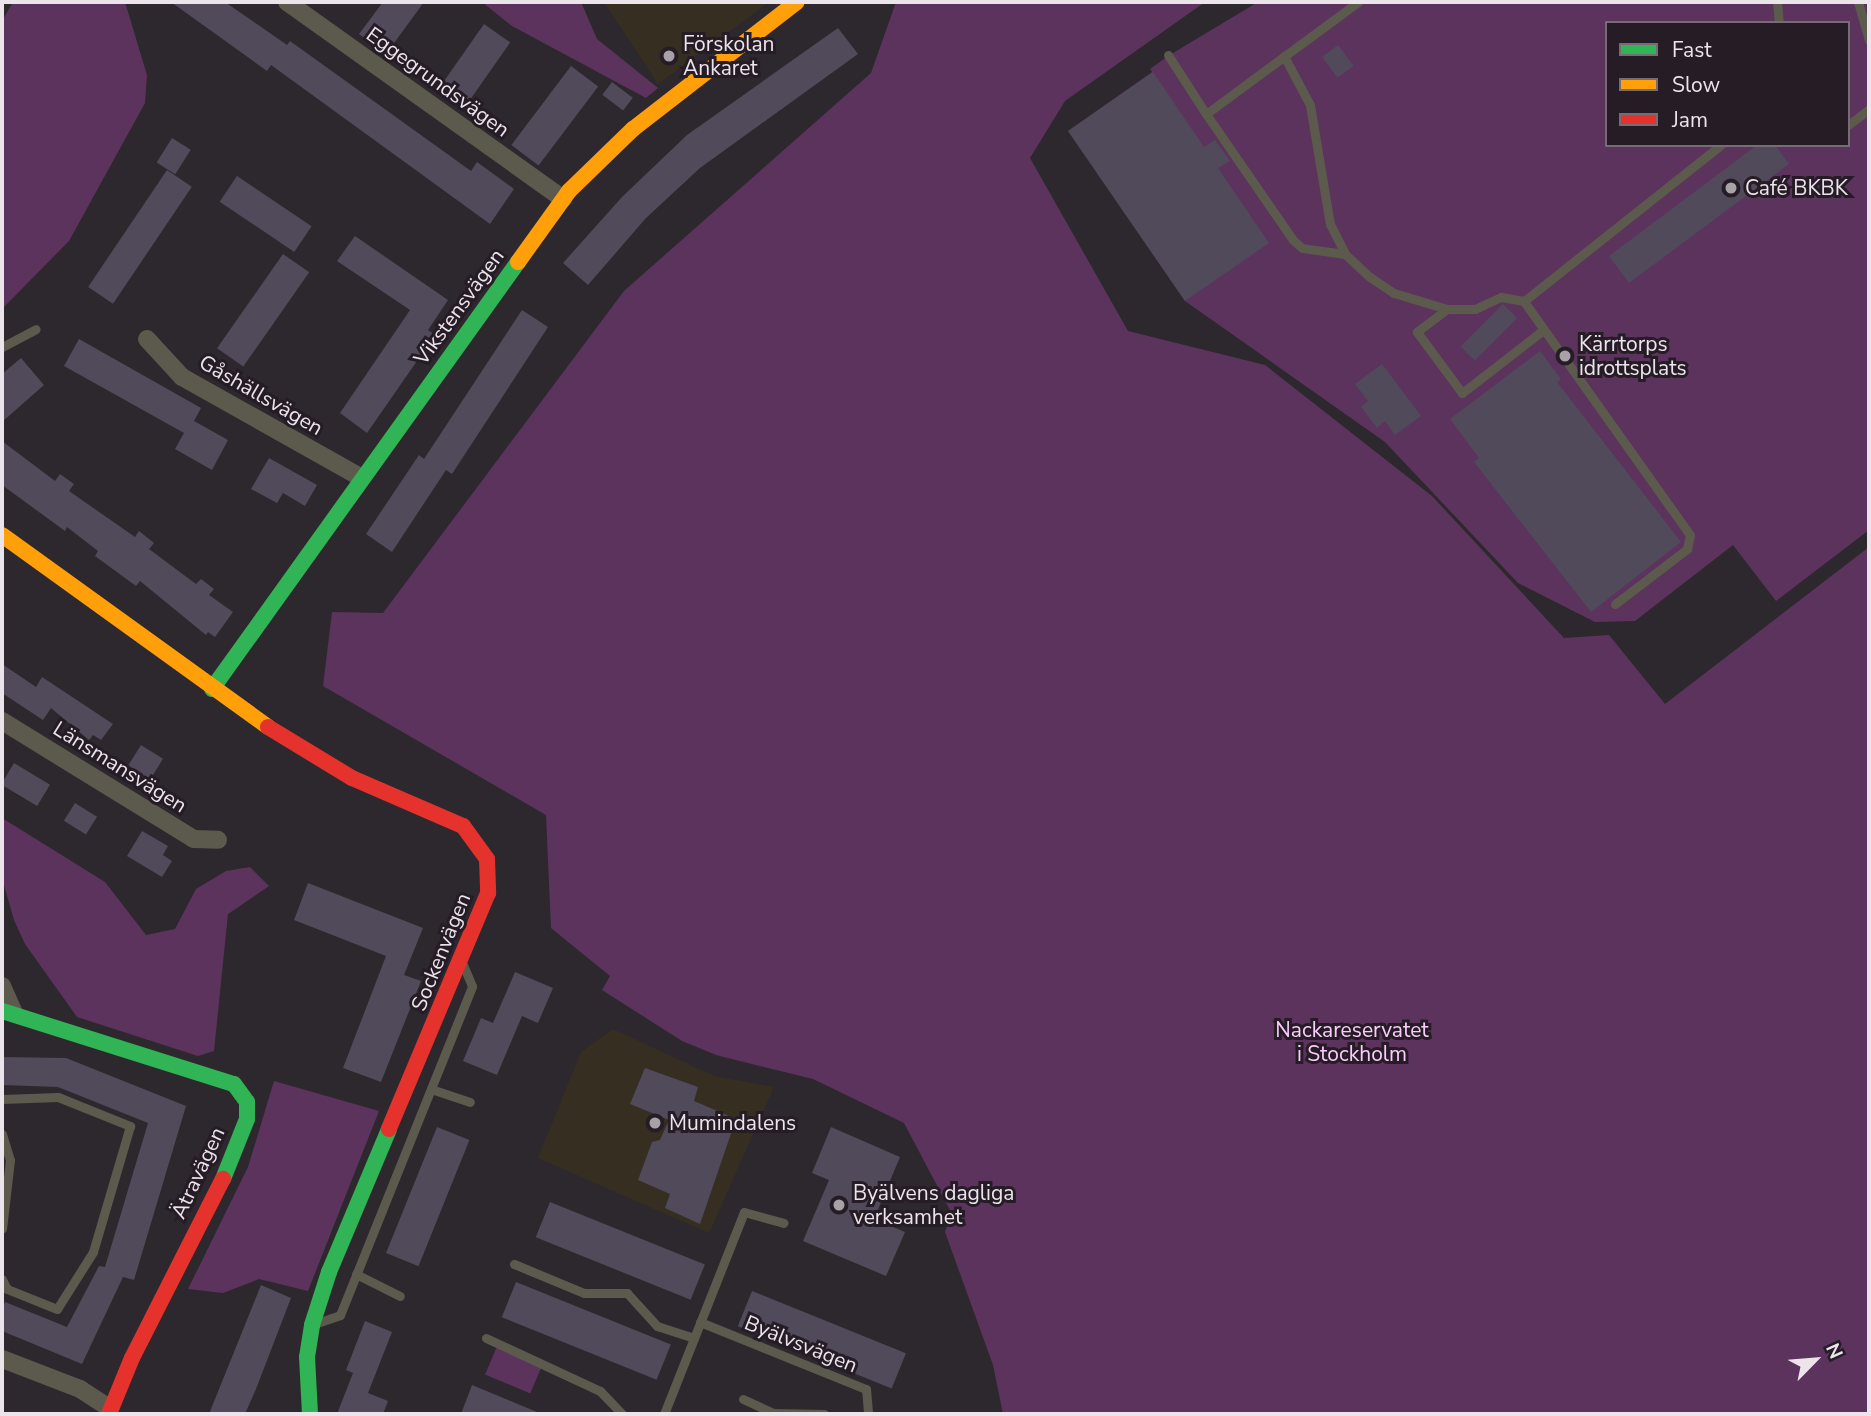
<!DOCTYPE html>
<meta charset="utf-8">
<style>
body{margin:0}
#map{position:relative;width:1871px;height:1416px;overflow:hidden;background:#2d282d;font-family:"Nunito Sans",sans-serif}
div>[style]{position:absolute}
[style*='--x']{left:calc(var(--x)*1px);top:calc(var(--y)*1px);width:calc(var(--w)*1px);rotate:calc(var(--a)*1deg)}
.education>*{inset:0;background:#362f21}
.green>*{inset:0;background:#5c335d;transform-origin:0 0}
.building>*{inset:0;background:#504a5a;transform-origin:0 0}
.lane>*{height:9px;margin:-4.5px;padding:0 4.5px;transform-origin:4.5px;border-radius:4.5px;background:#5b5a4d}
.street>*{height:18px;margin:-9px;padding:0 9px;transform-origin:9px;border-radius:9px;background:#5b5a4d}
.fast>*{height:16px;margin:-8px;padding:0 8px;transform-origin:8px;border-radius:8px;background:#30b455}
.slow>*{height:16px;margin:-8px;padding:0 8px;transform-origin:8px;border-radius:8px;background:#ff9f0a}
.jam>*{height:16px;margin:-8px;padding:0 8px;transform-origin:8px;border-radius:8px;background:#e5322d}
.dots>*{width:19px;height:19px;translate:-50% -50%;box-sizing:border-box;border:4px solid #261c26;border-radius:50%}
span{translate:-50% -50%;white-space:nowrap;text-align:center;line-height:1.15;-webkit-text-stroke:6px #261c26;paint-order:stroke}
.poi-label{font-size:21px;color:#ebe4eb}
.left{translate:0 -50%;text-align:left}
.street-label{font-size:21px;color:#ebe4eb}
.park-label{font-size:21px;color:#fccbfd}
.frame{position:absolute;inset:0;border:4px solid #ebe4eb;pointer-events:none}
.legend{position:absolute;left:1605px;top:21px;width:245px;height:126px;box-sizing:border-box;background:#261c26;border:2px solid #756c75;margin:0;padding:9px 12px;list-style:none;font-size:21px;color:#ebe4eb}
.legend li{display:flex;align-items:center;gap:14px;height:35px}
.legend b{width:35px;border:2px solid #756c75}
.north{position:absolute;left:1780px;top:1325px;width:70px;height:70px;-webkit-text-stroke:5px #261c26;paint-order:stroke;rotate:65deg;font-size:19px;font-weight:700;line-height:28px;text-align:center;color:#ebe4eb}
.north::after{content:'';display:block;margin:auto;width:24px;height:32px;background:#ebe4eb;clip-path:polygon(50% 0,100% 100%,50% 72%,0 100%)}
</style>
<div id="map">
<div class="education">
<div style="clip-path:polygon(604px 2px,769px 2px,658px 84px)"></div>
<div style="clip-path:polygon(613px 1029px,714px 1076px,774px 1087px,709px 1233px,538px 1158px,581px 1052px)"></div>
</div>
<div class="green">
<div style="clip-path:polygon(13px 2px,125px 2px,147px 75px,145px 103px,69px 241px,2px 309px,2px 21px)"></div>
<div style="clip-path:polygon(482px 2px,581px 2px,597px 39px,658px 88px,646px 98px,512px 26px)"></div>
<div style="clip-path:polygon(896px 2px,1205px 2px,1065px 101px,1030px 158px,1128px 331px,1265px 365px,1432px 496px,1564px 638px,1609px 635px,1665px 704px,1869px 547px,1869px 1414px,1003px 1414px,993px 1365px,945px 1232px,952px 1214px,904px 1123px,813px 1079px,716px 1055px,682px 1041px,602px 990px,610px 976px,551px 928px,546px 815px,323px 686px,332px 612px,383px 613px,624px 291px,871px 73px)"></div>
<div style="clip-path:polygon(evenodd,1258px 2px,1869px 2px,1869px 530px,1776px 601px,1733px 545px,1635px 621px,1595px 622px,1518px 583px,1385px 442px,1185px 301px,1068px 131px,1152px 72px,1150px 69px,1168px 56px,1258px 2px,1607px 23px,1848px 23px,1848px 145px,1607px 145px,1607px 23px)"></div>
<div style="clip-path:polygon(2px 818px,105px 882px,146px 935px,175px 929px,196px 889px,226px 871px,250px 867px,269px 886px,228px 914px,214px 1051px,198px 1056px,77px 1017px,25px 944px,14px 920px,2px 878px)"></div>
<div style="clip-path:polygon(274px 1081px,379px 1111px,308px 1291px,259px 1279px,223px 1293px,188px 1289px,248px 1167px)"></div>
<div style="left:498px;top:1344px;width:49px;height:33px;rotate:23deg"></div>
</div>
<div class="building">
<div style="clip-path:polygon(171px 2px,225px 2px,287px 45px,290px 41px,471px 171px,477px 162px,514px 189px,490px 224px,271px 65px,267px 71px)"></div>
<div style="clip-path:polygon(383px 2px,424px 2px,386px 54px,359px 34px)"></div>
<div style="left:484px;top:24px;width:32px;height:82px;rotate:35deg"></div>
<div style="clip-path:polygon(838px 28px,858px 54px,700px 168px,646px 218px,588px 285px,563px 263px,622px 197px,687px 135px)"></div>
<div style="left:1338px;top:45px;width:26px;height:20px;rotate:53deg"></div>
<div style="left:571px;top:66px;width:34px;height:99px;rotate:37deg"></div>
<div style="clip-path:polygon(1153px 72px,1204px 147px,1215px 140px,1230px 161px,1218px 168px,1269px 243px,1185px 301px,1068px 131px)"></div>
<div style="left:612px;top:82px;width:26px;height:16px;rotate:37deg"></div>
<div style="left:172px;top:138px;width:22px;height:29px;rotate:32deg"></div>
<div style="clip-path:polygon(1757px 145px,1775px 145px,1789px 164px,1629px 283px,1609px 256px)"></div>
<div style="left:167px;top:170px;width:30px;height:141px;rotate:34deg"></div>
<div style="left:237px;top:176px;width:90px;height:31px;rotate:34deg"></div>
<div style="clip-path:polygon(355px 236px,448px 300px,428px 330px,435px 335px,367px 433px,340px 413px,410px 310px,337px 261px)"></div>
<div style="left:283px;top:254px;width:32px;height:115px;rotate:35deg"></div>
<div style="left:1503px;top:304px;width:20px;height:60px;rotate:45deg"></div>
<div style="clip-path:polygon(522px 310px,548px 327px,452px 474px,446px 470px,392px 552px,366px 534px,419px 455px,424px 459px)"></div>
<div style="clip-path:polygon(79px 339px,201px 408px,194px 421px,228px 440px,212px 470px,175px 449px,184px 433px,64px 366px)"></div>
<div style="clip-path:polygon(1540px 351px,1561px 379px,1557px 382px,1681px 542px,1591px 612px,1474px 462px,1479px 458px,1450px 419px)"></div>
<div style="clip-path:polygon(21px 358px,44px 385px,2px 422px,2px 374px)"></div>
<div style="clip-path:polygon(1382px 364px,1421px 416px,1395px 435px,1385px 421px,1377px 428px,1361px 407px,1368px 401px,1355px 384px)"></div>
<div style="clip-path:polygon(2px 441px,55px 481px,60px 474px,74px 484px,69px 491px,135px 537px,139px 531px,154px 543px,149px 549px,196px 584px,201px 579px,214px 589px,209px 595px,233px 612px,215px 637px,208px 632px,206px 635px,140px 581px,136px 586px,95px 556px,98px 551px,67px 527px,65px 531px,2px 485px)"></div>
<div style="clip-path:polygon(269px 458px,317px 485px,305px 506px,283px 493px,277px 503px,251px 489px)"></div>
<div style="clip-path:polygon(2px 664px,36px 687px,42px 677px,113px 724px,101px 740px,93px 735px,89px 740px,51px 708px,43px 720px,2px 693px)"></div>
<div style="left:141px;top:745px;width:26px;height:24px;rotate:32deg"></div>
<div style="left:14px;top:763px;width:42px;height:25px;rotate:31deg"></div>
<div style="left:75px;top:803px;width:26px;height:21px;rotate:32deg"></div>
<div style="clip-path:polygon(142px 831px,168px 846px,163px 855px,172px 861px,162px 877px,127px 856px)"></div>
<div style="clip-path:polygon(308px 883px,423px 928px,404px 975px,421px 981px,381px 1082px,343px 1068px,386px 956px,294px 920px)"></div>
<div style="clip-path:polygon(515px 972px,553px 988px,538px 1023px,522px 1016px,497px 1075px,463px 1061px,481px 1018px,493px 1023px)"></div>
<div style="clip-path:polygon(2px 1057px,66px 1058px,186px 1106px,134px 1280px,123px 1277px,82px 1364px,2px 1331px,2px 1311px,5px 1302px,67px 1327px,99px 1266px,105px 1267px,148px 1123px,58px 1087px,2px 1085px)"></div>
<div style="clip-path:polygon(645px 1068px,698px 1087px,694px 1101px,736px 1119px,700px 1224px,665px 1208px,670px 1194px,638px 1180px,652px 1142px,660px 1140px,669px 1120px,630px 1104px)"></div>
<div style="left:437px;top:1127px;width:35px;height:136px;rotate:22deg"></div>
<div style="clip-path:polygon(831px 1127px,900px 1157px,874px 1219px,905px 1232px,886px 1276px,803px 1241px,829px 1180px,812px 1173px)"></div>
<div style="left:550px;top:1202px;width:167px;height:38px;rotate:22deg"></div>
<div style="left:516px;top:1282px;width:167px;height:38px;rotate:22deg"></div>
<div style="clip-path:polygon(261px 1285px,291px 1298px,256px 1389px,245px 1414px,209px 1414px)"></div>
<div style="left:752px;top:1291px;width:166px;height:38px;rotate:22deg"></div>
<div style="clip-path:polygon(365px 1321px,392px 1332px,368px 1393px,388px 1401px,383px 1414px,337px 1414px,353px 1373px,346px 1370px)"></div>
<div style="clip-path:polygon(472px 1385px,542px 1414px,461px 1414px)"></div>
</div>
<div class="lane">
<div style="--x:1777;--y:2;--w:21;--a:85"></div>
<div style="--x:1858;--y:2;--w:40;--a:74"></div>
<div style="--x:1168;--y:55;--w:70;--a:57.2"></div>
<div style="--x:1284;--y:56;--w:55;--a:62"></div>
<div style="--x:1310;--y:105;--w:121;--a:80.5"></div>
<div style="--x:1330;--y:224;--w:34;--a:63"></div>
<div style="--x:1345;--y:254;--w:34;--a:43"></div>
<div style="--x:1370;--y:277;--w:29;--a:34"></div>
<div style="--x:1394;--y:293;--w:55;--a:16.8"></div>
<div style="--x:1447;--y:309;--w:38;--a:143"></div>
<div style="--x:1417;--y:332;--w:76;--a:53.6"></div>
<div style="--x:1462;--y:393;--w:101;--a:-37.8"></div>
<div style="--x:1848;--y:125;--w:26;--a:-37"></div>
<div style="--x:1345;--y:254;--w:43;--a:-172.1"></div>
<div style="--x:1302;--y:248;--w:12;--a:-138"></div>
<div style="--x:1293;--y:240;--w:153;--a:-124.6"></div>
<div style="--x:1206;--y:114;--w:189;--a:-36.4"></div>
<div style="--x:1447;--y:309;--w:28;--a:0"></div>
<div style="--x:1475;--y:309;--w:29;--a:-25"></div>
<div style="--x:1501;--y:297;--w:23;--a:10"></div>
<div style="--x:2;--y:347;--w:38;--a:-28"></div>
<div style="--x:1615;--y:604;--w:91;--a:-37.4"></div>
<div style="--x:1687;--y:549;--w:14;--a:-78"></div>
<div style="--x:1690;--y:535;--w:287;--a:-125.4"></div>
<div style="--x:1524;--y:301;--w:251;--a:-38.4"></div>
<div style="--x:431;--y:1089;--w:41;--a:18.4"></div>
<div style="--x:2;--y:1099;--w:56;--a:-2"></div>
<div style="--x:58;--y:1097;--w:78;--a:21.9"></div>
<div style="--x:130;--y:1126;--w:131;--a:106.4"></div>
<div style="--x:93;--y:1252;--w:67;--a:122.3"></div>
<div style="--x:57;--y:1309;--w:54;--a:-158.2"></div>
<div style="--x:7;--y:1289;--w:11;--a:-117"></div>
<div style="--x:2;--y:1134;--w:27;--a:73"></div>
<div style="--x:10;--y:1160;--w:69;--a:96.6"></div>
<div style="--x:514;--y:1264;--w:76;--a:22.5"></div>
<div style="--x:584;--y:1293;--w:43;--a:0"></div>
<div style="--x:627;--y:1293;--w:45;--a:47.7"></div>
<div style="--x:657;--y:1326;--w:39;--a:18"></div>
<div style="--x:356;--y:1274;--w:49;--a:26.6"></div>
<div style="--x:700;--y:1322;--w:179;--a:22"></div>
<div style="--x:866;--y:1389;--w:25;--a:85"></div>
<div style="--x:317;--y:1323;--w:24;--a:-19"></div>
<div style="--x:340;--y:1315;--w:354;--a:-68.1"></div>
<div style="--x:472;--y:986;--w:23;--a:-113"></div>
<div style="--x:486;--y:1338;--w:126;--a:24.9"></div>
<div style="--x:600;--y:1391;--w:32;--a:46"></div>
<div style="--x:743;--y:1399;--w:33;--a:25"></div>
<div style="--x:773;--y:1413;--w:51;--a:1.1"></div>
<div style="--x:664;--y:1414;--w:217;--a:-68.4"></div>
<div style="--x:744;--y:1212;--w:41;--a:15.4"></div>
</div>
<div class="street">
<div style="--x:287;--y:2;--w:339;--a:35.5"></div>
<div style="--x:147;--y:339;--w:52;--a:47.4"></div>
<div style="--x:182;--y:377;--w:206;--a:29.3"></div>
<div style="--x:2;--y:721;--w:225;--a:31.6"></div>
<div style="--x:194;--y:839;--w:24;--a:2"></div>
<div style="--x:2;--y:986;--w:30;--a:66"></div>
<div style="--x:2;--y:1359;--w:84;--a:21"></div>
<div style="--x:80;--y:1389;--w:35;--a:33"></div>
</div>
<div class="fast">
<div style="--x:212;--y:689;--w:525;--a:-54.37"></div>
<div style="--x:2;--y:1011;--w:243;--a:17.5"></div>
<div style="--x:234;--y:1084;--w:22;--a:54"></div>
<div style="--x:247;--y:1102;--w:17;--a:90"></div>
<div style="--x:247;--y:1119;--w:65;--a:111.8"></div>
<div style="--x:310;--y:1414;--w:57;--a:-93"></div>
<div style="--x:307;--y:1357;--w:32;--a:-81"></div>
<div style="--x:312;--y:1325;--w:56;--a:-72.2"></div>
<div style="--x:329;--y:1272;--w:155;--a:-67.2"></div>
</div>
<div class="slow">
<div style="--x:518;--y:262;--w:87;--a:-54.3"></div>
<div style="--x:569;--y:191;--w:89;--a:-44.1"></div>
<div style="--x:633;--y:129;--w:207;--a:-37.8"></div>
<div style="--x:2;--y:535;--w:328;--a:35.8"></div>
</div>
<div class="jam">
<div style="--x:268;--y:727;--w:98;--a:31.3"></div>
<div style="--x:352;--y:778;--w:121;--a:23.4"></div>
<div style="--x:463;--y:826;--w:41;--a:54"></div>
<div style="--x:487;--y:859;--w:34;--a:88"></div>
<div style="--x:488;--y:893;--w:256;--a:112.8"></div>
<div style="--x:109;--y:1414;--w:61;--a:-67.7"></div>
<div style="--x:132;--y:1358;--w:201;--a:-63.1"></div>
</div>
<div class="dots">
<div style="left:669px;top:56px;background:#a8a2a8"></div>
<div style="left:1731px;top:188px;background:#a8a2a8"></div>
<div style="left:1565px;top:356px;background:#a8a2a8"></div>
<div style="left:655px;top:1123px;background:#a8a2a8"></div>
<div style="left:839px;top:1205px;background:#a8a2a8"></div>
</div>
<div class="poi-label">
<span class="left" style="left:683px;top:56px">Förskolan<br>Ankaret</span>
<span class="left" style="left:1745px;top:188px">Café BKBK</span>
<span class="left" style="left:1579px;top:356px">Kärrtorps<br>idrottsplats</span>
<span class="left" style="left:669px;top:1123px">Mumindalens</span>
<span class="left" style="left:853px;top:1205px">Byälvens dagliga<br>verksamhet</span>
</div>
<div class="street-label">
<span style="left:438px;top:82px;rotate:36deg">Eggegrundsvägen</span>
<span style="left:459px;top:307px;rotate:-54deg">Vikstensvägen</span>
<span style="left:261px;top:395px;rotate:30deg">Gåshällsvägen</span>
<span style="left:120px;top:767px;rotate:32deg">Länsmansvägen</span>
<span style="left:441px;top:952px;rotate:-68deg">Sockenvägen</span>
<span style="left:198px;top:1173px;rotate:-65deg">Ätravägen</span>
<span style="left:801px;top:1344px;rotate:22deg">Byälvsvägen</span>
</div>
<div class="park-label">
<span style="left:1352px;top:1042px">Nackareservatet<br>i Stockholm</span>
</div>
<div class="frame"></div>
<ul class="legend">
<li><b style="height:9px;background:#30b455"></b>Fast</li>
<li><b style="height:9px;background:#ff9f0a"></b>Slow</li>
<li><b style="height:9px;background:#e5322d"></b>Jam</li>
</ul>
<div class="north">N</div>
</div>
